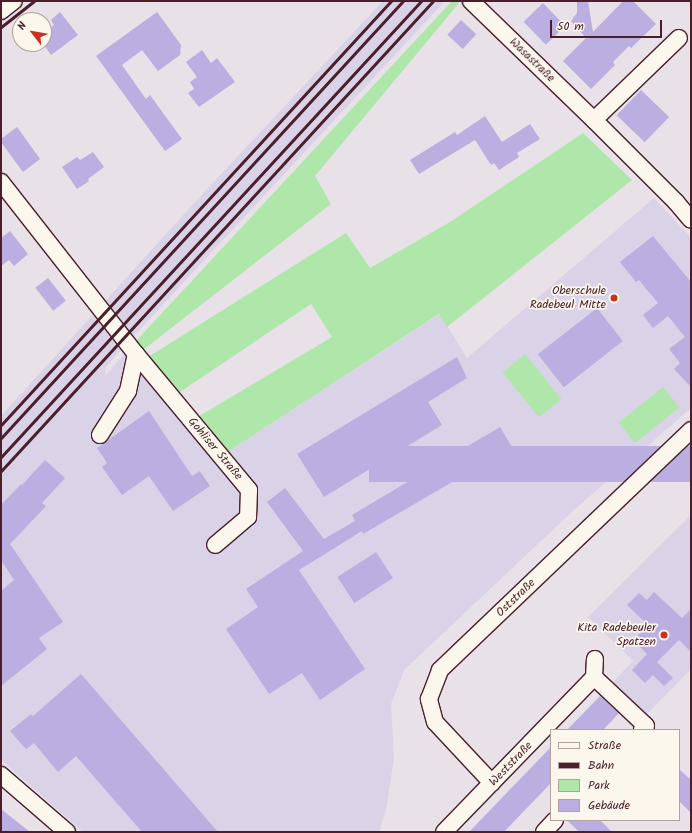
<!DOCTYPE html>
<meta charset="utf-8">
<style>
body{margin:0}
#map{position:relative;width:692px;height:833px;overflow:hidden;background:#e8e1e8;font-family:Kalam,sans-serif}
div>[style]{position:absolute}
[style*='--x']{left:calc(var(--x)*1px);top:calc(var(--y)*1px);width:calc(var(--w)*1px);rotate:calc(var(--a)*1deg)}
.built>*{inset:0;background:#dad2e6}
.green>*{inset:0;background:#afe7ab;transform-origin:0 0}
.building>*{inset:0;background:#baafe0;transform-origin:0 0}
.roads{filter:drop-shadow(1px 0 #4a1f2b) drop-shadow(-1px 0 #4a1f2b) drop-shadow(0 1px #4a1f2b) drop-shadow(0 -1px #4a1f2b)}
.minor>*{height:16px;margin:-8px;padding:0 8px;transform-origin:8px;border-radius:8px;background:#fbf7ec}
.rail>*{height:3px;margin:-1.5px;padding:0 1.5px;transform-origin:1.5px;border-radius:1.5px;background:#4a1f2b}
.dots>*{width:11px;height:11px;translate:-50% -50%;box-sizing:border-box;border:2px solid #fbf7ec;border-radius:50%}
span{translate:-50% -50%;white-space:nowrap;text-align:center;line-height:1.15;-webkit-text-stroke:3.5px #fbf7ec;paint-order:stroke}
.street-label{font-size:12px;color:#4a1f2b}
.poi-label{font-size:12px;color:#4a1f2b}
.right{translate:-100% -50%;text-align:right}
.frame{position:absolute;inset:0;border:2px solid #4a1f2b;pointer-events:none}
.legend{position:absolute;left:550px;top:729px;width:130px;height:92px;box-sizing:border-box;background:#fbf7ec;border:1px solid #b4a19f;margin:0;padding:5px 7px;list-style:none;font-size:12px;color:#4a1f2b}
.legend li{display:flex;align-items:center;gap:8px;height:20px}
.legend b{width:20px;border:1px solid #b4a19f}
.north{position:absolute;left:12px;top:12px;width:40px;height:40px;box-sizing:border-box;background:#fbf7ec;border:1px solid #b4a19f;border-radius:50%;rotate:301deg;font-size:11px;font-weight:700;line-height:16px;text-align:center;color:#4a1f2b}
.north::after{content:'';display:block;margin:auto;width:14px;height:18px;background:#c8321e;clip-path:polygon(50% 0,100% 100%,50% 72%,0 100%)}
.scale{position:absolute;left:550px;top:20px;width:112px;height:18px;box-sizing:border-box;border:2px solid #4a1f2b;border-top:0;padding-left:5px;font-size:12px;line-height:14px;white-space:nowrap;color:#4a1f2b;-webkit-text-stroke:3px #fbf7ec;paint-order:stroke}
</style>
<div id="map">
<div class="built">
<div style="clip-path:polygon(383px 1px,445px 1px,118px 353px,106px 367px,105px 376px,136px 341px,196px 418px,226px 453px,440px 314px,467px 358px,654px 198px,691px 238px,691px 408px,574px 510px,404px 670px,391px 704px,394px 757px,387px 805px,380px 830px,378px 832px,83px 832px,1px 760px,1px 416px,196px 201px)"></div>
<div style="clip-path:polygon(691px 515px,691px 669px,645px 716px,611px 684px,633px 661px,588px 617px)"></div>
</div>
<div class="green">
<div style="clip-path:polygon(452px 1px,457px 1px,459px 3px,315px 176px,331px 204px,143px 350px,136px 341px)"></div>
<div style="clip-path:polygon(583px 133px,632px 180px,447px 327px,439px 314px,226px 453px,196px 418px,332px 337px,311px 304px,177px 394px,148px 357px,346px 233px,370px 268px,450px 222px)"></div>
<div style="left:525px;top:354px;width:58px;height:29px;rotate:51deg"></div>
<div style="left:663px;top:387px;width:26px;height:57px;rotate:51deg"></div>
</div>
<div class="building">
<div style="clip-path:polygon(577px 1px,588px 1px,593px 32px,623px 1px,633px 1px,656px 24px,631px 48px,629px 46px,613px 62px,615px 65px,591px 89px,563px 61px,586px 38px,571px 21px,577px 13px)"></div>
<div style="left:543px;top:3px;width:32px;height:27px;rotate:46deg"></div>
<div style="clip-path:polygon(60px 12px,78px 35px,51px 55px,44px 45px,44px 33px,54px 25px,51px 20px)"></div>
<div style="clip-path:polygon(157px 12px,181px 45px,180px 55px,158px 71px,142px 50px,122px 65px,146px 99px,150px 95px,182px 139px,165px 151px,96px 56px)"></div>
<div style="left:461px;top:20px;width:21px;height:20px;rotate:43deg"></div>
<div style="clip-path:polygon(202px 50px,211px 63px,217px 58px,235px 82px,199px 107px,188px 93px,194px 89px,190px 82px,197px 77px,186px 62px)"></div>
<div style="left:641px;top:90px;width:39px;height:35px;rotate:44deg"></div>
<div style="clip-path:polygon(485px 116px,502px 142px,530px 124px,540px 139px,517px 153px,519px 157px,499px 170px,494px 163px,491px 165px,475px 140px,419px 174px,410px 160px,455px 132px,457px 135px)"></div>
<div style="clip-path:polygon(17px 127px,40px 159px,23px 172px,1px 142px,1px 139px)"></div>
<div style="clip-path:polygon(93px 152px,104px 167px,88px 179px,89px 181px,77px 189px,62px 167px,77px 157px,80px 160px)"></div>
<div style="clip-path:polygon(10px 231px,28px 254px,14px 266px,9px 260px,1px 266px,1px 238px)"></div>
<div style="clip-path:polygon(653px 236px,691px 282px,691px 387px,674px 369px,680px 363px,669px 349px,685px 337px,668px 316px,653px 328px,643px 315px,658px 303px,639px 280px,636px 282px,620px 262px)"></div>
<div style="left:48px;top:278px;width:29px;height:16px;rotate:52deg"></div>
<div style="left:597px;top:308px;width:42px;height:75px;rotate:52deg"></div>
<div style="clip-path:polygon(457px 357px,467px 378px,428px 402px,442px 425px,324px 497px,297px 454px)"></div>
<div style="clip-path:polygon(149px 411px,192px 476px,200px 471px,210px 486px,173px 511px,149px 476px,122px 495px,102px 467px,107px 463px,97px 448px)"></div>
<div style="clip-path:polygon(500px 427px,512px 447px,363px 534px,362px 531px,299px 570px,365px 669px,320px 700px,302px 673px,269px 694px,226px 629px,258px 607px,246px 589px,303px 551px,267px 502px,285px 488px,324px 539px,355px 521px,352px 515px)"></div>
<div style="left:691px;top:446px;width:36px;height:322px;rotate:90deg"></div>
<div style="clip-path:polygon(45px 460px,65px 478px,42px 503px,46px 506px,10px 544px,63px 622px,39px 638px,47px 649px,1px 686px,1px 591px,14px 580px,1px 560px,1px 505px,21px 484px,22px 485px)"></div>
<div style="left:376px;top:552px;width:31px;height:46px;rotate:57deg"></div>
<div style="clip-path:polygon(654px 592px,682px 618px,691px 609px,691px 652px,679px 640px,657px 662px,673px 678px,664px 686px,653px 675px,645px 683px,632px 670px,647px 654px,633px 640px,648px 625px,627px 605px,639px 593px,647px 600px)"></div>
<div style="clip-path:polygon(81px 674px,218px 832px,142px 832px,76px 756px,58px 772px,34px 743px,26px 749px,10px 731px,31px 714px,33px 716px)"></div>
<div style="clip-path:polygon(600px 696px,619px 713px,603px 730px,567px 730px)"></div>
<div style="clip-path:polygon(551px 747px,551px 783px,504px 832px,469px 832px)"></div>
<div style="clip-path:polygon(679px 769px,691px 780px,691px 813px,679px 801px)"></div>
<div style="clip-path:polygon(1px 809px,30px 832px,1px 832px)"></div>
<div style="clip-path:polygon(567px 820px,600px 820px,612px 832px,579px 832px)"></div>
</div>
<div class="roads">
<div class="minor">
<div style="--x:471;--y:1;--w:171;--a:44.1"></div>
<div style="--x:594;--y:120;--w:116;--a:45"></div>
<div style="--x:676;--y:202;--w:23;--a:50"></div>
<div style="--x:1;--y:11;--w:16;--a:-38"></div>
<div style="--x:594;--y:120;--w:118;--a:-44"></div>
<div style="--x:1;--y:182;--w:219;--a:51.9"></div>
<div style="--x:136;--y:354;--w:177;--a:50.3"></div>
<div style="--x:249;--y:490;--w:27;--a:92"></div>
<div style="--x:248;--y:517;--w:43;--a:139.7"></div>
<div style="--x:100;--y:435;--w:52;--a:-57.5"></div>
<div style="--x:128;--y:391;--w:38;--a:-78"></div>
<div style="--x:594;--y:677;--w:71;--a:43.3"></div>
<div style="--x:646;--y:726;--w:6;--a:135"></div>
<div style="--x:1;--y:775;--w:87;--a:40.8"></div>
<div style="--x:492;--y:783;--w:83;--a:-133.1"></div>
<div style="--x:435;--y:722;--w:24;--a:-105"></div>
<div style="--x:429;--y:699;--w:31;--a:-69"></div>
<div style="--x:440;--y:670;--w:347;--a:-43.7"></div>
<div style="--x:444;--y:832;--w:216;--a:-45.9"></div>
<div style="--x:594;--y:677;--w:18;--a:-87"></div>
<div style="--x:544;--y:832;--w:16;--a:-47"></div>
</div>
</div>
<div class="rail">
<div style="--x:1;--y:27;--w:42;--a:-38.2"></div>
<div style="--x:1;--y:425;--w:576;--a:-47.39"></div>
<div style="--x:1;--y:438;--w:594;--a:-47.39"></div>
<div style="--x:1;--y:457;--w:620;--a:-47.35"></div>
<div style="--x:1;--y:471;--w:638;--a:-47.41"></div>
</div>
<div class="dots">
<div style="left:614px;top:298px;background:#c8321e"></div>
<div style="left:664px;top:635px;background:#c8321e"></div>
</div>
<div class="street-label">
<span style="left:532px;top:60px;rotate:44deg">Wasastraße</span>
<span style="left:215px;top:449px;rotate:50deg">Gohliser Straße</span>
<span style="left:516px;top:598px;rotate:-44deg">Oststraße</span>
<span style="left:511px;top:764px;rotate:-46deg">Weststraße</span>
</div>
<div class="poi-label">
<span class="right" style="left:606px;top:298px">Oberschule<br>Radebeul Mitte</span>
<span class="right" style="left:656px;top:635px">Kita Radebeuler<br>Spatzen</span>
</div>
<div class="frame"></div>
<ul class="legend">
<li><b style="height:5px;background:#fbf7ec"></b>Straße</li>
<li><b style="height:5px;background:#4a1f2b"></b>Bahn</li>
<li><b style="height:11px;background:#afe7ab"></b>Park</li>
<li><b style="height:11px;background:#baafe0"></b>Gebäude</li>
</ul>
<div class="north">N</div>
<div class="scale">50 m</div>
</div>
